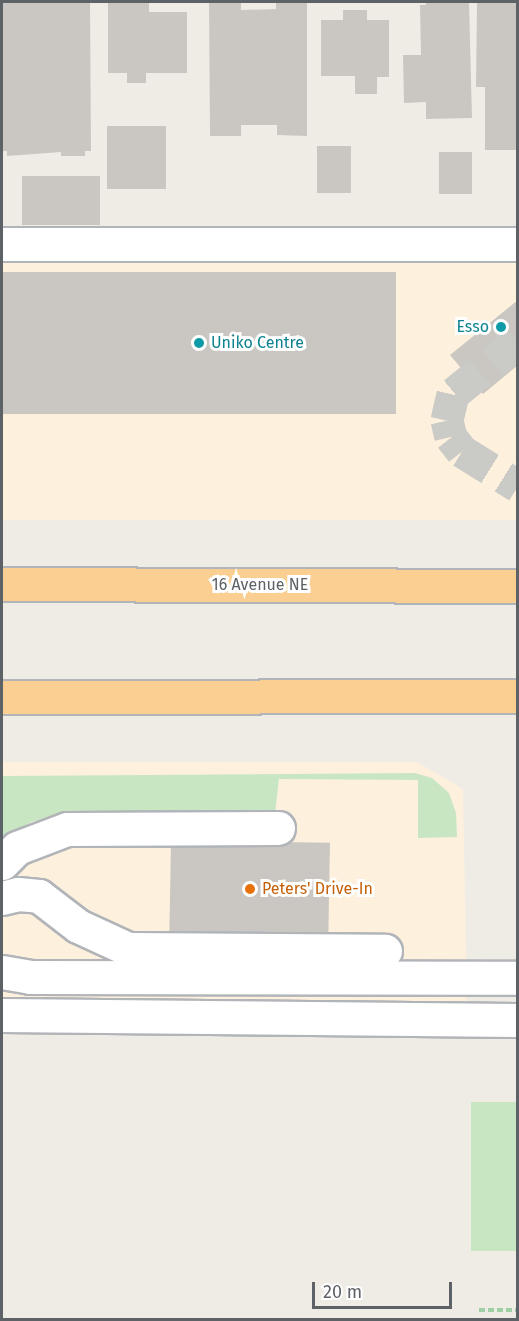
<!DOCTYPE html>
<style>
body{margin:0}
#map{position:relative;width:519px;height:1321px;overflow:hidden;background:#efece6;font-family:"Fira Sans",sans-serif}
div>[style]{position:absolute}
[style*='--x']{left:calc(var(--x)*1px);top:calc(var(--y)*1px);width:calc(var(--w)*1px);rotate:calc(var(--a)*1deg)}
.commercial>*{inset:0;background:#fdf0dd;transform-origin:0 0}
.green>*{inset:0;background:#c9e6c3;transform-origin:0 0}
.building>*{inset:0;background:#cac7c3;transform-origin:0 0}
.minor-tunnel>*{height:33px;margin-top:-16.5px;transform-origin:0;background:repeating-linear-gradient(90deg,#cacac6 0 33px,transparent 0 49px)}
.path>*{height:4px;margin-top:-2px;transform-origin:0;background:repeating-linear-gradient(90deg,#a0cfa5 0 6px,transparent 0 9px)}
.roads{filter:drop-shadow(2px 0 #b1b4b8) drop-shadow(-2px 0 #b1b4b8) drop-shadow(0 2px #b1b4b8) drop-shadow(0 -2px #b1b4b8)}
.minor>*{height:33px;margin:-16.5px;padding:0 16.5px;transform-origin:16.5px;border-radius:16.5px;background:#fff}
.highway>*{height:33px;margin:-16.5px;padding:0 16.5px;transform-origin:16.5px;border-radius:16.5px;background:#fbcf91}
.dots>*{width:16px;height:16px;translate:-50% -50%;box-sizing:border-box;border:3px solid #fff;border-radius:50%}
span{translate:-50% -50%;white-space:nowrap;text-align:center;line-height:1.15;-webkit-text-stroke:6px #fff;paint-order:stroke}
.culture-label{font-size:16px;color:#0d838f}
.right{translate:-100% -50%;text-align:right}
.left{translate:0 -50%;text-align:left}
.street-label{font-size:16px;color:#5d6266}
.food-label{font-size:16px;color:#c56008}
.frame{position:absolute;inset:0;border:3px solid #5d6266;pointer-events:none}
.scale{position:absolute;left:312px;top:1282px;width:140px;height:27px;box-sizing:border-box;border:3px solid #5d6266;border-top:0;padding-left:8px;font-size:18px;line-height:21px;white-space:nowrap;color:#5d6266;-webkit-text-stroke:4px #fff;paint-order:stroke}
</style>
<div id="map">
<div class="commercial">
<div style="left:2px;top:257px;width:515px;height:263px"></div>
<div style="clip-path:polygon(2px 762px,417px 762px,463px 789px,467px 1003px,2px 1001px)"></div>
</div>
<div class="green">
<div style="clip-path:polygon(415px 773px,432px 778px,449px 793px,456px 813px,457px 837px,418px 838px,418px 780px,279px 779px,275px 814px,74px 811px,31px 822px,2px 841px,2px 776px)"></div>
<div style="left:471px;top:1102px;width:46px;height:149px"></div>
</div>
<div class="building">
<div style="clip-path:polygon(7px 2px,90px 3px,91px 151px,85px 151px,85px 156px,61px 156px,61px 152px,7px 156px,7px 151px,2px 151px,2px 3px)"></div>
<div style="clip-path:polygon(108px 2px,149px 2px,149px 12px,187px 12px,187px 73px,146px 73px,146px 83px,127px 83px,127px 73px,108px 73px)"></div>
<div style="clip-path:polygon(209px 2px,241px 2px,241px 10px,276px 9px,276px 2px,307px 2px,307px 136px,277px 135px,277px 125px,241px 125px,241px 136px,210px 136px)"></div>
<div style="clip-path:polygon(426px 2px,469px 2px,472px 118px,426px 119px,426px 102px,404px 103px,403px 55px,421px 55px,420px 5px,426px 5px)"></div>
<div style="clip-path:polygon(477px 2px,518px 2px,518px 150px,485px 150px,485px 87px,476px 87px)"></div>
<div style="clip-path:polygon(343px 10px,367px 10px,367px 20px,389px 20px,389px 77px,377px 77px,377px 94px,355px 94px,355px 76px,321px 76px,321px 20px,343px 20px)"></div>
<div style="left:107px;top:126px;width:59px;height:63px"></div>
<div style="left:317px;top:146px;width:34px;height:47px"></div>
<div style="left:472px;top:152px;width:42px;height:33px;rotate:90deg"></div>
<div style="left:22px;top:176px;width:78px;height:49px"></div>
<div style="left:2px;top:272px;width:394px;height:142px"></div>
<div style="clip-path:polygon(518px 300px,518px 365px,483px 394px,450px 355px)"></div>
<div style="left:171px;top:840px;width:159px;height:96px;rotate:1deg"></div>
</div>
<div class="minor-tunnel">
<div style="--x:518;--y:341;--w:84;--a:140.8"></div>
<div style="--x:453;--y:394;--w:27;--a:103"></div>
<div style="--x:447;--y:420;--w:17;--a:77"></div>
<div style="--x:451;--y:437;--w:18;--a:52"></div>
<div style="--x:462;--y:451;--w:66;--a:32"></div>
</div>
<div class="path">
<div style="--x:479;--y:1310;--w:39;--a:0"></div>
</div>
<div class="roads">
<div class="minor">
<div style="--x:2;--y:244;--w:516;--a:0"></div>
<div style="--x:2;--y:863;--w:21;--a:-45"></div>
<div style="--x:17;--y:848;--w:53;--a:-20.8"></div>
<div style="--x:67;--y:829;--w:211;--a:-0.3"></div>
<div style="--x:2;--y:898;--w:16;--a:-14"></div>
<div style="--x:18;--y:894;--w:21;--a:5"></div>
<div style="--x:39;--y:896;--w:49;--a:37.6"></div>
<div style="--x:78;--y:926;--w:55;--a:24.7"></div>
<div style="--x:128;--y:949;--w:257;--a:0.4"></div>
<div style="--x:2;--y:972;--w:28;--a:10"></div>
<div style="--x:30;--y:977;--w:488;--a:0.1"></div>
<div style="--x:2;--y:1015;--w:516;--a:0.56"></div>
</div>
<div class="highway">
<div style="--x:2;--y:584;--w:516;--a:0.22"></div>
<div style="--x:2;--y:697;--w:516;--a:-0.11"></div>
</div>
</div>
<div class="dots">
<div style="left:501px;top:327px;background:#0f9aa8"></div>
<div style="left:199px;top:343px;background:#0f9aa8"></div>
<div style="left:250px;top:889px;background:#e8710a"></div>
</div>
<div class="culture-label">
<span class="right" style="left:489px;top:327px">Esso</span>
<span class="left" style="left:211px;top:343px">Uniko Centre</span>
</div>
<div class="street-label">
<span style="left:260px;top:585px">16 Avenue NE</span>
</div>
<div class="food-label">
<span class="left" style="left:262px;top:889px">Peters' Drive-In</span>
</div>
<div class="frame"></div>
<div class="scale">20 m</div>
</div>
